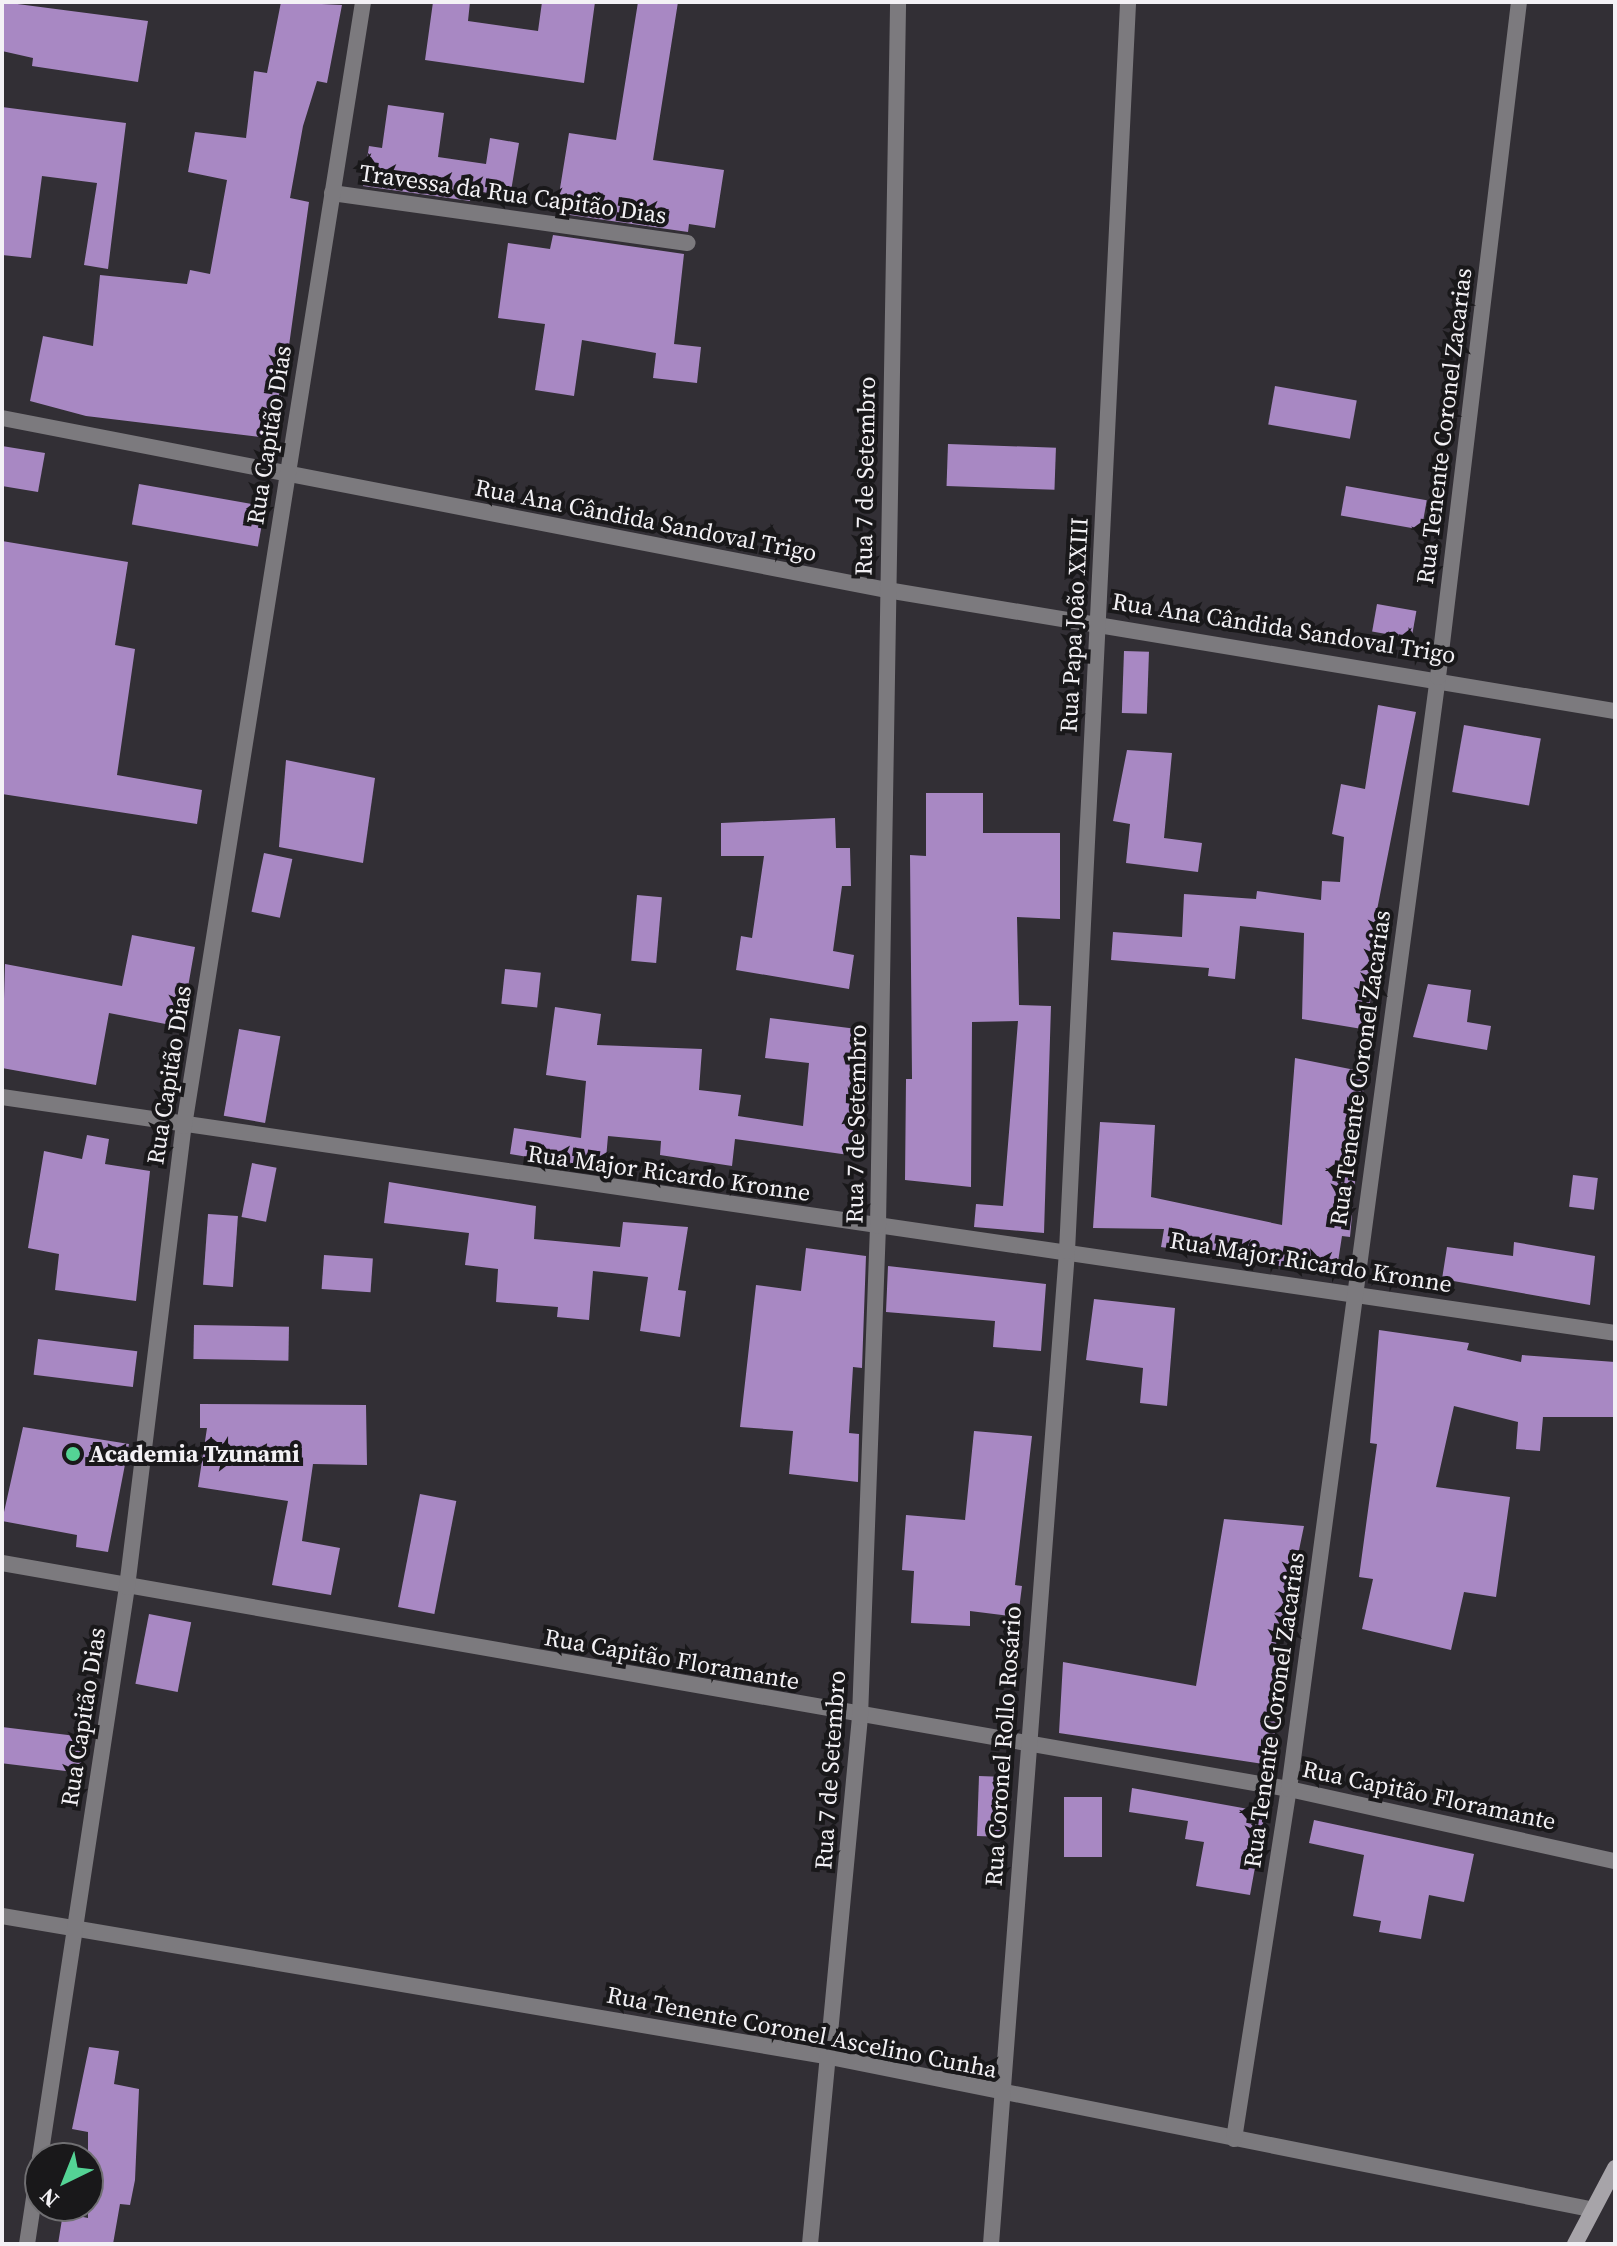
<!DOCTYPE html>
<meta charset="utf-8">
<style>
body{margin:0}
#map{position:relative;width:1617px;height:2246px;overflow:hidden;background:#322f35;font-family:"Source Serif 4",serif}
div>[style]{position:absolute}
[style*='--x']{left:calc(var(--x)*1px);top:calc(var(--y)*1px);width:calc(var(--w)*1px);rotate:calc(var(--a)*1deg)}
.building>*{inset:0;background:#a888c3;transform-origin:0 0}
.street>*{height:16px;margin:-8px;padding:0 8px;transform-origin:8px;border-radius:8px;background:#7c7a7e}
.secondary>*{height:16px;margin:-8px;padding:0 8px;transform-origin:8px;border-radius:8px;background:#a7a4a9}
.dots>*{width:22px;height:22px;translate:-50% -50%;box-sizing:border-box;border:4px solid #19181a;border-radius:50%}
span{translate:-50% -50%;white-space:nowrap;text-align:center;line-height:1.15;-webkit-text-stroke:8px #19181a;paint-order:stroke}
.street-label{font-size:24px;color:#f3f1f5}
.poi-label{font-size:24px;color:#f3f1f5;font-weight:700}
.left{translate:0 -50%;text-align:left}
.frame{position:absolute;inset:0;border:4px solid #f3f1f5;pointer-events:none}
.north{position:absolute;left:24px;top:2142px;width:80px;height:80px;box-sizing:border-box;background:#19181a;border:2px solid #706f72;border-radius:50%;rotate:223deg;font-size:22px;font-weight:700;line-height:32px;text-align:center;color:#f3f1f5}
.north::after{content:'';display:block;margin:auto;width:28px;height:36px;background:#54d395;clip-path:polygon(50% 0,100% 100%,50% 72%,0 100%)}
</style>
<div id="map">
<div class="building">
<div style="clip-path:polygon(2px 2px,148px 21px,138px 82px,32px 66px,33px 58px,2px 51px)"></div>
<div style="clip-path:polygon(281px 2px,342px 5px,327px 83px,317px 81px,303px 126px,290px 198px,309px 202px,276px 439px,86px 416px,30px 401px,43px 336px,93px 346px,100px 275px,187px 284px,190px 270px,210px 274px,227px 180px,188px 172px,195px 132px,246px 138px,254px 71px,267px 73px)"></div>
<div style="clip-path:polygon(433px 2px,470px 2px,468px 21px,538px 31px,542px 2px,595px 2px,584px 83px,425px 60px)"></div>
<div style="clip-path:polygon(638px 2px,678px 2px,653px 160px,724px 170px,715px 228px,689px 224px,688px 232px,556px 213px,569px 133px,616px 140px)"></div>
<div style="clip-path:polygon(388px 105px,444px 113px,438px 157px,486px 164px,490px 138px,519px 143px,510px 197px,472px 190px,470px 201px,363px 186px,369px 146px,382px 148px)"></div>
<div style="clip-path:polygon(2px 107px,126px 123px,108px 269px,84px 265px,97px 183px,42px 176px,31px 258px,2px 255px)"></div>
<div style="clip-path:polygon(553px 235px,684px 254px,674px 344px,701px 347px,697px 383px,653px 378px,656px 353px,582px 340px,574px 396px,535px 390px,545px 324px,498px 318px,508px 243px,550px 249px)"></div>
<div style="left:1275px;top:386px;width:83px;height:39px;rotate:10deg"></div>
<div style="left:948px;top:444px;width:108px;height:42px;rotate:2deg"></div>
<div style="clip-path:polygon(2px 446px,45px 453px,38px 492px,2px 486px)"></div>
<div style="left:139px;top:484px;width:128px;height:41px;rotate:10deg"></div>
<div style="left:1346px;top:486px;width:82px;height:30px;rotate:10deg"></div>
<div style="clip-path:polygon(2px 541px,128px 562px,115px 645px,135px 649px,117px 775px,202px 790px,197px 824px,2px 794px)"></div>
<div style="left:1377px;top:604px;width:40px;height:28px;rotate:10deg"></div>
<div style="left:1124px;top:651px;width:25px;height:62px;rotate:2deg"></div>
<div style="clip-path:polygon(1378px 705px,1416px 712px,1377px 910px,1368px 1030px,1302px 1019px,1304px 933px,1240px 926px,1235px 979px,1208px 976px,1209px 968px,1111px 960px,1113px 932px,1182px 937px,1184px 894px,1256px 899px,1257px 891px,1321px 900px,1322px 881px,1340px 882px,1344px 837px,1332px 834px,1341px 784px,1365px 789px)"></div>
<div style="left:1464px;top:725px;width:78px;height:68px;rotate:10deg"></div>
<div style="clip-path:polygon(1127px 750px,1172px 753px,1164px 838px,1202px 843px,1198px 872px,1126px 863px,1130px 824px,1113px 821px)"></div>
<div style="clip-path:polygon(286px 760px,375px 778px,363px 863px,279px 847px)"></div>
<div style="clip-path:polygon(926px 793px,983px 793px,983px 833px,1060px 833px,1060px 919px,1017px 917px,1019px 1005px,1051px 1006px,1044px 1233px,974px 1227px,976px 1204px,1003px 1206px,1018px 1021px,972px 1022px,971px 1187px,905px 1180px,906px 1079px,912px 1079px,910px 855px,926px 856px)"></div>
<div style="clip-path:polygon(835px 818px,836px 848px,850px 848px,851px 886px,842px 886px,833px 951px,854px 955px,849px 989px,736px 970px,741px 936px,752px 938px,764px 856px,721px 856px,721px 823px)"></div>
<div style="left:264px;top:853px;width:29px;height:60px;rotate:12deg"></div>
<div style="left:637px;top:895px;width:25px;height:66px;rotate:5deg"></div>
<div style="clip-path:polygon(132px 935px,195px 947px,181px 1027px,109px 1013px,96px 1085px,2px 1068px,5px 964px,122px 986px)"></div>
<div style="left:505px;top:969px;width:36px;height:35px;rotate:6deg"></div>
<div style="clip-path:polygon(1428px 984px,1471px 990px,1467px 1022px,1491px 1026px,1487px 1050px,1413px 1037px)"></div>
<div style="clip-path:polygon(555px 1007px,601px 1014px,597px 1045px,702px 1049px,699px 1090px,741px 1095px,738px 1116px,803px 1126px,809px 1063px,765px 1058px,770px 1018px,857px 1029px,851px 1077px,861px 1078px,849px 1155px,735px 1139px,732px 1166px,660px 1155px,661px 1141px,608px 1136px,605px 1170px,510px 1154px,514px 1128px,581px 1138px,586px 1081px,546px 1075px)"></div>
<div style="left:239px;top:1029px;width:42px;height:88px;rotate:10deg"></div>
<div style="clip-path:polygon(1295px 1058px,1365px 1072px,1350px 1237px,1342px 1236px,1336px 1275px,1161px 1247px,1164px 1229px,1093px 1228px,1100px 1122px,1155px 1125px,1151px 1197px,1282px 1225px)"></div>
<div style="clip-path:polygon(87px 1135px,109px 1139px,105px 1164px,150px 1171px,136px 1301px,55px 1290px,59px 1254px,28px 1248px,44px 1151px,82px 1159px)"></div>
<div style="left:252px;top:1163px;width:25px;height:55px;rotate:11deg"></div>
<div style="left:1573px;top:1175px;width:25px;height:32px;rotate:7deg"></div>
<div style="clip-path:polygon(389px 1182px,536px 1206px,534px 1239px,620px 1247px,623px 1222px,688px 1227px,678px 1290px,686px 1291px,680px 1337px,640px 1331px,648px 1277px,593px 1271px,589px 1320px,557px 1317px,558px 1307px,496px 1302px,498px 1269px,465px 1265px,469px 1233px,384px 1223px)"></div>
<div style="left:208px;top:1214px;width:30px;height:71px;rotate:4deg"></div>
<div style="clip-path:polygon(1514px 1242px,1595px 1256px,1590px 1305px,1442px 1279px,1447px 1247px,1513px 1256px)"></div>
<div style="clip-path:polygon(806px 1248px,866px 1256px,862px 1368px,853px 1367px,849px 1433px,859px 1434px,858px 1482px,789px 1474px,793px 1431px,740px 1427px,756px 1285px,801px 1291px)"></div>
<div style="left:324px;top:1255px;width:49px;height:34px;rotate:4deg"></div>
<div style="clip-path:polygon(888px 1266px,1046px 1284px,1041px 1351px,993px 1347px,995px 1321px,886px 1312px)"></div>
<div style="clip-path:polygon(1094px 1299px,1175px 1308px,1167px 1406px,1140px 1403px,1143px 1368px,1086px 1360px)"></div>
<div style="left:194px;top:1325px;width:95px;height:34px;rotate:1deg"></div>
<div style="clip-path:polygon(1379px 1330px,1469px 1343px,1467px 1350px,1521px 1362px,1522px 1355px,1615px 1362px,1615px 1417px,1543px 1417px,1540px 1451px,1516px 1449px,1518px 1422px,1454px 1406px,1436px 1487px,1510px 1497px,1496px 1597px,1464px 1592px,1451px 1650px,1362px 1629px,1373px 1579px,1359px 1577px,1377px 1444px,1370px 1443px)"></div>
<div style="left:38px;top:1339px;width:100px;height:36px;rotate:7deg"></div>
<div style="clip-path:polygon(200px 1404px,366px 1405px,367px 1465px,313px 1464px,302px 1541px,340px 1548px,331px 1595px,272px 1585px,288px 1501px,198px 1487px,207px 1428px,200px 1428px)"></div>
<div style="clip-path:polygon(23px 1427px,129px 1444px,108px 1552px,76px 1547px,77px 1535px,2px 1521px)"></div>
<div style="clip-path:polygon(974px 1431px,1032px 1436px,1015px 1585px,1022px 1586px,1018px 1617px,970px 1611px,970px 1626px,911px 1623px,914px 1571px,902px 1570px,906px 1515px,965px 1520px)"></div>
<div style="left:420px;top:1494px;width:37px;height:115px;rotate:11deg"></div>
<div style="clip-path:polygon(1224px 1519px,1304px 1526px,1282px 1632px,1276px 1675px,1286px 1678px,1270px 1765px,1059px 1733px,1063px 1662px,1196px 1686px)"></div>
<div style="left:149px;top:1614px;width:43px;height:71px;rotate:11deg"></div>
<div style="left:2px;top:1727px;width:83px;height:36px;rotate:7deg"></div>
<div style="left:979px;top:1776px;width:27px;height:60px;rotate:2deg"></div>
<div style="clip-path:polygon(1132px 1788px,1265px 1812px,1250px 1895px,1196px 1886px,1204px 1842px,1185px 1839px,1188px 1821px,1129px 1812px)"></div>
<div style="left:1064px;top:1797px;width:38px;height:60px"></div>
<div style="clip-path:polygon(1314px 1820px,1474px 1854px,1464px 1902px,1429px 1895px,1421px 1939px,1379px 1932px,1381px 1921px,1353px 1916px,1364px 1855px,1309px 1843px)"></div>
<div style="clip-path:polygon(89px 2047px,119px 2051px,114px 2084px,139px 2089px,135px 2180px,130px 2205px,120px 2204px,113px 2244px,58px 2244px,63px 2213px,88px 2218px,88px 2132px,72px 2129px)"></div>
</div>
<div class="street">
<div style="--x:332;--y:193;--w:359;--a:8"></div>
<div style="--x:2;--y:418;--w:902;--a:11"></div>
<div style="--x:887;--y:590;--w:738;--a:9.44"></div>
<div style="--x:2;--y:1097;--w:1630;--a:8.32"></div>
<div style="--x:2;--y:1563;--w:1307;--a:9.96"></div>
<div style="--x:1289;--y:1789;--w:334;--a:12.5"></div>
<div style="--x:2;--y:1916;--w:840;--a:9.66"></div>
<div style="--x:830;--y:2057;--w:775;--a:11.31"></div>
<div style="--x:1234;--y:2139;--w:354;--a:-81.1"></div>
<div style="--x:1289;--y:1789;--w:1122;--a:-82.37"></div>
<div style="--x:1438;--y:677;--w:680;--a:-83.16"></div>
<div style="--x:40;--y:2158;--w:578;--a:-81.34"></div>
<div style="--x:127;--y:1587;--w:465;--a:-83"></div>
<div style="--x:184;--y:1126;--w:1138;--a:-80.95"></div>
<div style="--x:27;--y:2244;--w:87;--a:-81.4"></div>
<div style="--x:810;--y:2244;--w:529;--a:-84.58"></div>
<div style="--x:860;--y:1717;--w:491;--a:-87.9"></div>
<div style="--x:878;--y:1226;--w:1224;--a:-89.06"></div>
<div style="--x:991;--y:2244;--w:996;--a:-85.62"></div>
<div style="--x:1067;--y:1251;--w:1250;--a:-87.2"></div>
</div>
<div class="secondary">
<div style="--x:1575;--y:2244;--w:86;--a:-62.2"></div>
</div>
<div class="dots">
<div style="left:73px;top:1454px;background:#54d395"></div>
</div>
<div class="street-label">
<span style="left:513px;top:194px;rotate:8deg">Travessa da Rua Capitão Dias</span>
<span style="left:1444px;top:426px;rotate:-83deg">Rua Tenente Coronel Zacarias</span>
<span style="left:269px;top:435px;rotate:-81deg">Rua Capitão Dias</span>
<span style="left:865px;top:476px;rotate:-89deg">Rua 7 de Setembro</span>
<span style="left:646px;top:520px;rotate:11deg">Rua Ana Cândida Sandoval Trigo</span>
<span style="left:1074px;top:625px;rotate:-87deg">Rua Papa João XXIII</span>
<span style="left:1284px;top:628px;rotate:9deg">Rua Ana Cândida Sandoval Trigo</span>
<span style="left:1360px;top:1068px;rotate:-82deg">Rua Tenente Coronel Zacarias</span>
<span style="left:169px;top:1075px;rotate:-81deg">Rua Capitão Dias</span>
<span style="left:856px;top:1124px;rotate:-89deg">Rua 7 de Setembro</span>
<span style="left:669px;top:1173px;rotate:8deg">Rua Major Ricardo Kronne</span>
<span style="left:1311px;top:1262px;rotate:9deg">Rua Major Ricardo Kronne</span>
<span style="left:672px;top:1659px;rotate:10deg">Rua Capitão Floramante</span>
<span style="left:1274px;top:1710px;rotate:-82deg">Rua Tenente Coronel Zacarias</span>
<span style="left:83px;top:1717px;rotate:-81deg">Rua Capitão Dias</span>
<span style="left:1003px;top:1746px;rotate:-86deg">Rua Coronel Rollo Rosário</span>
<span style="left:830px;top:1770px;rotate:-86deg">Rua 7 de Setembro</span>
<span style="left:1429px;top:1795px;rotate:12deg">Rua Capitão Floramante</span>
<span style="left:802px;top:2032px;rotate:11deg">Rua Tenente Coronel Ascelino Cunha</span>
</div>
<div class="poi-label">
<span class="left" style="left:89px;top:1454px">Academia Tzunami</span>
</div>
<div class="frame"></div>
<div class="north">N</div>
</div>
